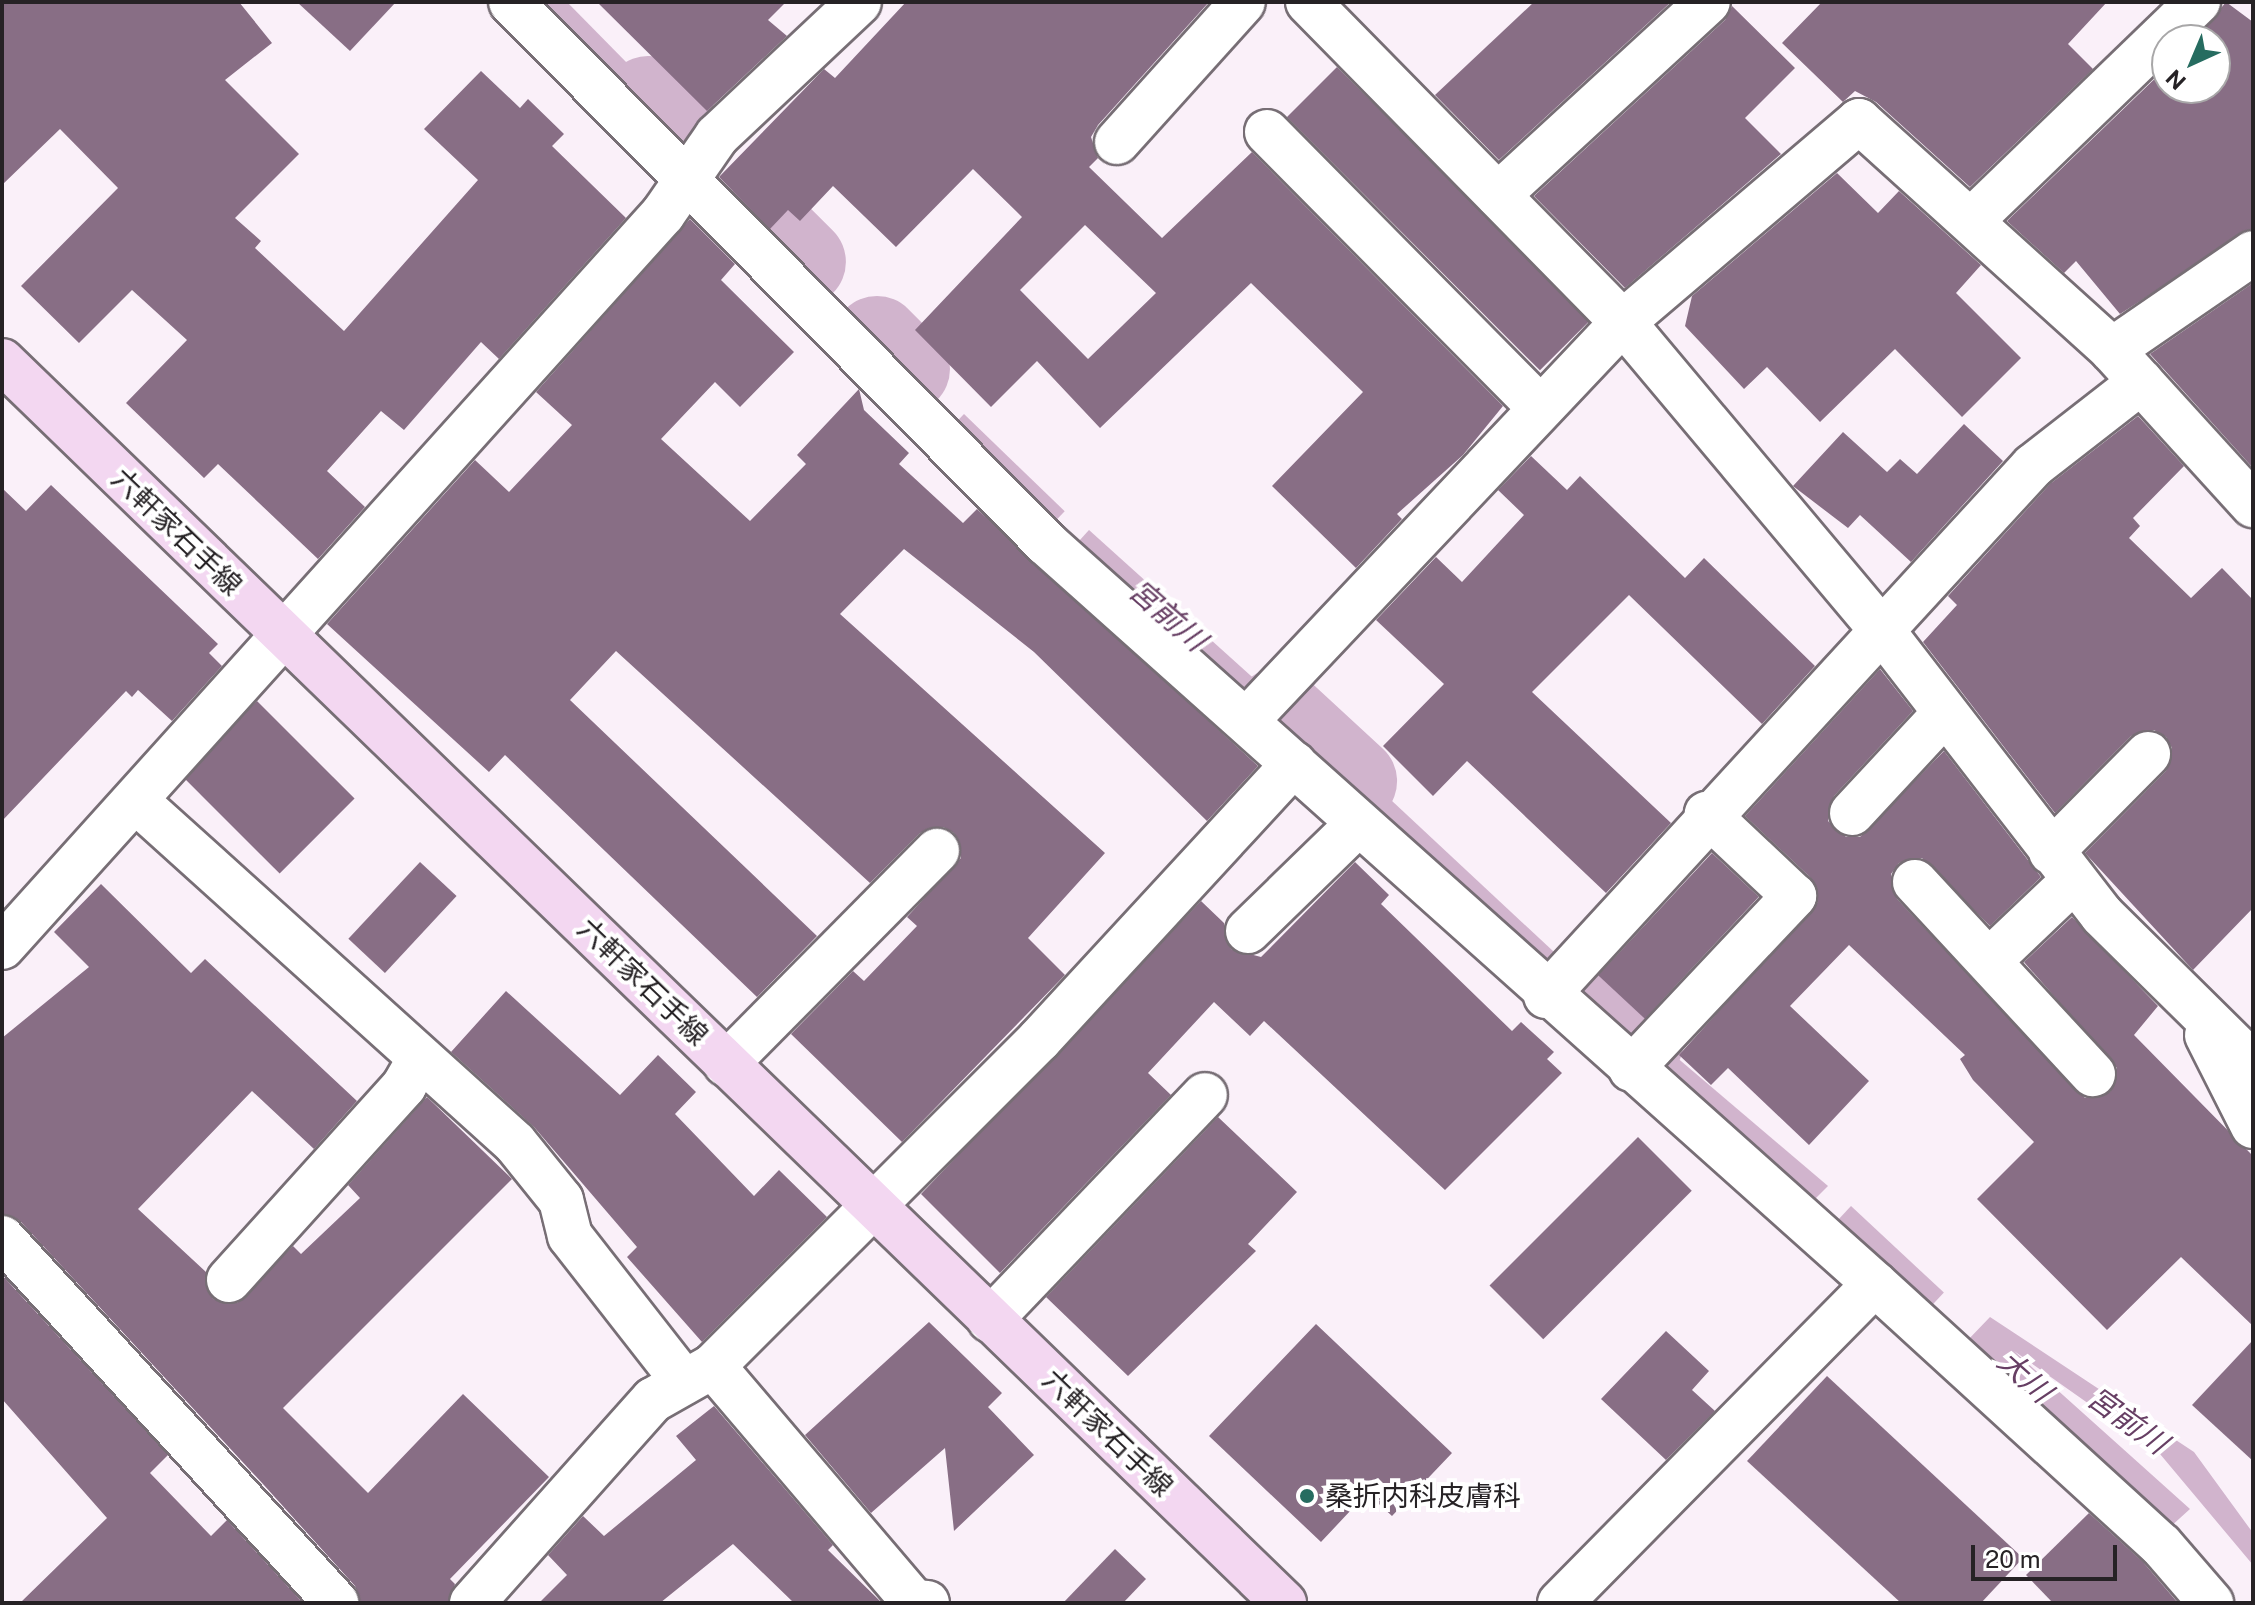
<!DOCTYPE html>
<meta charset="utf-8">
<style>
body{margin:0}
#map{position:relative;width:2255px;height:1605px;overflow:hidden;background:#faf0f9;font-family:"Public Sans","Noto Sans JP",sans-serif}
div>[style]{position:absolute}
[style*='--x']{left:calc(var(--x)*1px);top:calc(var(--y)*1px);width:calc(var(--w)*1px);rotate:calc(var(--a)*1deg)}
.water>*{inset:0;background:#d1b4cd;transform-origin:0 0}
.river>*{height:88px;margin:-44px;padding:0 44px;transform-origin:44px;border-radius:44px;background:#d1b4cd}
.building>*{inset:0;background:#886e85;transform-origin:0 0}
.roads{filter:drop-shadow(2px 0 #776e75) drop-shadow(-2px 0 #776e75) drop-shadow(0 2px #776e75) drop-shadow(0 -2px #776e75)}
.minor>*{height:44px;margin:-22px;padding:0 22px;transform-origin:22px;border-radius:22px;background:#fff}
.secondary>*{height:44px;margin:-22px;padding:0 22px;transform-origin:22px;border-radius:22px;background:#f3d7f1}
.dots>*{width:22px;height:22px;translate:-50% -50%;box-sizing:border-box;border:4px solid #fff;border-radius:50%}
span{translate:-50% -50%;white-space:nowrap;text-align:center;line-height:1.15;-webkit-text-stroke:8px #fff;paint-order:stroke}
.street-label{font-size:28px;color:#262225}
.poi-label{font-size:28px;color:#262225}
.left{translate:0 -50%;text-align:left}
.water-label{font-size:30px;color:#673f64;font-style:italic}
.frame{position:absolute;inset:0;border:4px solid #262225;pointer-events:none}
.north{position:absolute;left:2151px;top:24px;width:80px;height:80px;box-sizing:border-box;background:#fff;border:2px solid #a8a7a8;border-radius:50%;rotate:224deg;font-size:22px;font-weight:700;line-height:32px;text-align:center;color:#262225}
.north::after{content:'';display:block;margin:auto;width:28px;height:36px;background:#266c60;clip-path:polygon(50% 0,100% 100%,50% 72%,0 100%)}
.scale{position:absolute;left:1971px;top:1545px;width:146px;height:36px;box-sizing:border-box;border:4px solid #262225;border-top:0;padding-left:10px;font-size:24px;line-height:28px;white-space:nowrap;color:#262225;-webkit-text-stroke:6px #fff;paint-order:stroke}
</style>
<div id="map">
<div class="water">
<div style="clip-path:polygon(533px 2px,567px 2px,629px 65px,611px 82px)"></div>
<div style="left:964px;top:414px;width:140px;height:19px;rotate:44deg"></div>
<div style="left:1089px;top:530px;width:230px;height:21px;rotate:42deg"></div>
<div style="left:1391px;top:800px;width:231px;height:22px;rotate:43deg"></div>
<div style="clip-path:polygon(1668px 1050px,1828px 1186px,1809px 1205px,1654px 1065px)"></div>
<div style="left:1851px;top:1206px;width:127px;height:28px;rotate:43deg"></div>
<div style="clip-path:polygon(1990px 1317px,2194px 1452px,2253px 1533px,2253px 1565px,2160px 1454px,2014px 1351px,2190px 1509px,2169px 1528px,1965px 1343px)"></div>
</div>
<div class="river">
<div style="--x:648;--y:100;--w:53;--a:47.3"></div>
<div style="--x:763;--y:223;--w:55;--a:45"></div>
<div style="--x:877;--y:340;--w:41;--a:45"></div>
<div style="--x:1278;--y:712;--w:102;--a:42.6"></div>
<div style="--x:1580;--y:988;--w:80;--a:41.5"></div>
</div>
<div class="building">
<div style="clip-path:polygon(2px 2px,239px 2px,272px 43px,225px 80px,299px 154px,235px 218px,261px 241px,255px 248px,344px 331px,478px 180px,424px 129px,481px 71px,520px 108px,528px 99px,564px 134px,552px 146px,626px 218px,499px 359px,481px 342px,404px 430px,381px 411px,327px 471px,365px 507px,318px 559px,218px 464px,204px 478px,126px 403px,187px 340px,132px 290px,79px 343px,21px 286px,118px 188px,60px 129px,2px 185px)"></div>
<div style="clip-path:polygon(297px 2px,396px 2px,350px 51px)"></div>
<div style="clip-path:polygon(597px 2px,786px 2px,768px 20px,787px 36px,707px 111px)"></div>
<div style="clip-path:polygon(evenodd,906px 2px,1209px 2px,1098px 125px,1091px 137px,1098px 158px,1089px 167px,1162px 238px,1252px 152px,1503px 406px,1463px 455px,1397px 514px,1402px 519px,1356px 568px,1272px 486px,1363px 392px,1251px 283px,1100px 428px,1037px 361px,991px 407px,915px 330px,1022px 217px,973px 169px,896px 247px,833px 186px,800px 221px,788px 210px,770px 229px,719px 177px,824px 69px,835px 78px,906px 2px,1085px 225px,1156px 293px,1088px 359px,1020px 290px,1085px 225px)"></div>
<div style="clip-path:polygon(1534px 2px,1671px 2px,1499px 160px,1435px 95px)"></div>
<div style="clip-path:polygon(1822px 2px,2107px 2px,2068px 44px,2093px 69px,1970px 187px,1876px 102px,1855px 91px,1843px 102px,1782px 43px)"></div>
<div style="clip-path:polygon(2226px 2px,2253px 22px,2253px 228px,2120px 314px,2076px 261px,2064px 273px,2007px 221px,2167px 67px,2167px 88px,2215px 88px,2215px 40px,2195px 40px)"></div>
<div style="clip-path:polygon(1732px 6px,1795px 68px,1745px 118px,1781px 154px,1625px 288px,1534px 196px,1725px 20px)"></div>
<div style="left:1337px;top:67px;width:358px;height:71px;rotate:45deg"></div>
<div style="clip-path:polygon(1837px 173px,1878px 213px,1899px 191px,1981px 265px,1956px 293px,2021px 358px,1962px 417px,1895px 349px,1820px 422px,1767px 367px,1744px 389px,1685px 326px,1692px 296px)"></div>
<div style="clip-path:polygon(690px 219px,735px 264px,721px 280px,794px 352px,740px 407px,715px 382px,661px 439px,750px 521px,806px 464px,797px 455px,859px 389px,864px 410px,909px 453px,899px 464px,963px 523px,977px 509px,1258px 766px,1207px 821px,1034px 652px,904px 549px,840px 614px,1105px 853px,1028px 938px,1065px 975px,902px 1142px,791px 1034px,853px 971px,864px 981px,917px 926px,907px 917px,961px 858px,954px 833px,943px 827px,920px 833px,870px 883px,616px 651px,570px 700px,817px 936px,757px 997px,505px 755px,489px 772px,327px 624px,475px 460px,509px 492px,572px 425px,536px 392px)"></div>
<div style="clip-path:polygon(2253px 283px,2253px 468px,2150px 354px)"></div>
<div style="clip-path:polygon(2138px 416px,2184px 466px,2133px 518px,2140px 526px,2129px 538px,2191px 598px,2222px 568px,2253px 600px,2253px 908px,2193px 970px,2085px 853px,2166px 771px,2172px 748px,2166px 737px,2154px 730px,2131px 736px,2055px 813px,1923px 642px,1957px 605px,1948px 596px,2050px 484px)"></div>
<div style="clip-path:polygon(1964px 424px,2003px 461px,1911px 562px,1860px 515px,1848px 528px,1793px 486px,1843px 432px,1887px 472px,1900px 459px,1917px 474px)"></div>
<div style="clip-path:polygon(1531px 456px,1567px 490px,1580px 476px,1685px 578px,1704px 558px,1815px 666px,1762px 724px,1629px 595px,1532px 692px,1671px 823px,1606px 893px,1467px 761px,1433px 796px,1383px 746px,1444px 684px,1376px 620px,1436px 557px,1462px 582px,1524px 515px,1498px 490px)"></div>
<div style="clip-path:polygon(51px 485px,218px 644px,209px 653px,222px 666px,172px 721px,138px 690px,132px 697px,126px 691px,2px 821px,2px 488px,26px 511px)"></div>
<div style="clip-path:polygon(1880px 669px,1913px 711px,1834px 796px,1828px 821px,1846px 837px,1860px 837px,1944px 751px,2041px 877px,1990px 926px,1922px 858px,1899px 863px,1891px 874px,1897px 899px,2085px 1098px,2110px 1092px,2117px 1068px,2024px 962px,2072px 917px,2158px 1006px,2134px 1035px,2253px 1156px,2253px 1326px,2181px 1257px,2107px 1330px,1977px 1199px,2034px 1142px,1973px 1080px,1960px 1059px,1965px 1055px,1849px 945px,1790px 1006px,1869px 1081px,1809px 1145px,1728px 1068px,1711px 1085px,1679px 1055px,1818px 902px,1811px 878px,1745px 816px)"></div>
<div style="left:257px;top:701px;width:138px;height:106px;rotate:45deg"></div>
<div style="left:1712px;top:853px;width:64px;height:167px;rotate:43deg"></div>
<div style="left:420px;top:862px;width:50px;height:105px;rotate:43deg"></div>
<div style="clip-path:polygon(1355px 862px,1389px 895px,1381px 904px,1512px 1031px,1521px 1022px,1554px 1052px,1547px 1059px,1562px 1073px,1445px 1190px,1264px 1021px,1250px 1036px,1214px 1002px,1148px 1073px,1171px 1095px,1000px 1273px,921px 1194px,1201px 901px,1224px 923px,1231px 949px,1261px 957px)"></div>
<div style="clip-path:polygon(101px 884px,191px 973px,205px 959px,357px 1101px,314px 1149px,252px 1091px,138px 1209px,206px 1272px,213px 1299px,237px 1303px,293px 1246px,301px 1254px,360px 1198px,348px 1185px,427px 1097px,512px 1179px,283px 1408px,368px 1493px,463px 1394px,549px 1477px,450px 1579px,455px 1584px,448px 1603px,361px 1603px,355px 1586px,263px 1484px,20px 1221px,2px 1214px,2px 1038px,89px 967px,54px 932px)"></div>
<div style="clip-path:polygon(506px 991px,620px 1095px,658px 1055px,696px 1092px,675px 1114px,754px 1196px,779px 1170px,827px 1217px,702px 1342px,627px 1257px,637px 1247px,534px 1127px,451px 1052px)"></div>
<div style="clip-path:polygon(1218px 1117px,1297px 1192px,1248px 1244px,1256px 1251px,1128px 1376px,1046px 1297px)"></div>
<div style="left:1638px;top:1137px;width:76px;height:210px;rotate:45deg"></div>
<div style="clip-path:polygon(2px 1275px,168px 1455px,150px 1473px,211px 1536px,227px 1520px,303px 1603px,20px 1603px,107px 1518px,2px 1399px)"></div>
<div style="clip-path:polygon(929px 1322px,1002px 1393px,988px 1407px,1034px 1455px,954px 1531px,945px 1448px,871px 1513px,805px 1435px)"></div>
<div style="clip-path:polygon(1316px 1324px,1452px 1453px,1392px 1516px,1367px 1493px,1321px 1542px,1209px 1436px)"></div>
<div style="clip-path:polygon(1666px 1331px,1709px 1371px,1692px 1390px,1715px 1411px,1666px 1460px,1601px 1399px)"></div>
<div style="clip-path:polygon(2253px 1340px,2253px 1461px,2192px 1405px)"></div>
<div style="clip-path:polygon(1827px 1376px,2023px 1558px,1981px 1603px,1901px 1603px,1747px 1461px)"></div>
<div style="clip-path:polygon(714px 1406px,833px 1545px,828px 1550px,882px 1603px,794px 1603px,733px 1544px,660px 1603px,539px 1603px,567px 1575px,548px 1555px,583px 1516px,604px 1536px,696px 1460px,676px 1436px)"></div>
<div style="clip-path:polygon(2089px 1513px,2143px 1562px,2178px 1603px,2053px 1603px,2026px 1575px)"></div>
<div style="clip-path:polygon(1115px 1549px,1146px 1579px,1123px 1603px,1063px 1603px)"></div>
</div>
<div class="roads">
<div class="minor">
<div style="--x:511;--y:2;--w:761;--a:45.32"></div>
<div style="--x:1046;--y:543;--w:1112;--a:41.79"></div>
<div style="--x:1875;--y:1284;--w:387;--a:42.4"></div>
<div style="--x:2161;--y:1545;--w:77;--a:49.2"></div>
<div style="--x:1308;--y:2;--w:449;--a:45.5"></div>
<div style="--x:1623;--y:322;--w:401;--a:50"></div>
<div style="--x:1881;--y:629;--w:361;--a:52.3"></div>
<div style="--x:2102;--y:915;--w:212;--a:44.6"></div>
<div style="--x:1267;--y:132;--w:387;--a:45.3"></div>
<div style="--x:1117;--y:142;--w:188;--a:-48"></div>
<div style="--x:1498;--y:195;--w:285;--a:-42.6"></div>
<div style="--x:1973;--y:219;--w:313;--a:-44"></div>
<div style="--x:2112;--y:350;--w:171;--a:-34.5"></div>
<div style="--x:1246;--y:721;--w:549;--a:-46.62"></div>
<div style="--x:1623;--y:322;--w:310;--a:-40.4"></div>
<div style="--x:1859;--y:121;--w:341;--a:42.1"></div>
<div style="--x:2112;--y:350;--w:210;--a:47.7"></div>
<div style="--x:136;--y:801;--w:510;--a:42.06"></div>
<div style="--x:515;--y:1143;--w:73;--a:51.1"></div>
<div style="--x:561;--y:1200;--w:37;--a:76"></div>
<div style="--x:570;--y:1236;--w:185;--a:52"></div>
<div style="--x:1852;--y:813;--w:135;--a:-47.1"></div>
<div style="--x:2051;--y:852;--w:138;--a:-45.3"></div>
<div style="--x:1915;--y:882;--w:262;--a:47.2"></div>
<div style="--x:1248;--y:931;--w:153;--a:-44.2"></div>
<div style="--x:2;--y:947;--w:987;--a:-47.96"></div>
<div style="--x:663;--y:214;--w:95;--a:-55.3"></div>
<div style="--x:717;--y:136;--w:195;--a:-43.3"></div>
<div style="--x:1989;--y:961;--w:117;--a:-43.6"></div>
<div style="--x:1546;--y:996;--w:720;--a:-47.42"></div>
<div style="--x:2033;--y:466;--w:137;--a:-37.9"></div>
<div style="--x:2207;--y:1035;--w:102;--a:63.2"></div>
<div style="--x:726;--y:1064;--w:300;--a:-45.3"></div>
<div style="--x:1631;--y:1069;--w:238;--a:-46.7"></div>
<div style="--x:1794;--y:896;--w:120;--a:-136.7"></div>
<div style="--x:2;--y:1238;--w:495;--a:47.5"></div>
<div style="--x:229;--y:1280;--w:261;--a:-47.9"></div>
<div style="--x:404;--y:1086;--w:32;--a:-60"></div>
<div style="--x:990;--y:1320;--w:311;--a:-46.3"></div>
<div style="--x:713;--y:1366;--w:310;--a:49.6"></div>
<div style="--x:914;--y:1602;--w:13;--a:4"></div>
<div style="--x:472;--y:1603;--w:272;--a:-48.3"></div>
<div style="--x:653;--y:1400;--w:69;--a:-29.5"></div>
<div style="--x:713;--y:1366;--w:461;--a:-45"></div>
<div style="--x:1039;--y:1040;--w:376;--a:-47.3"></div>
<div style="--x:1560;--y:1603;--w:448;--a:-45.4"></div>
</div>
<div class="secondary">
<div style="--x:2;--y:361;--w:1785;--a:44.09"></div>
</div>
</div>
<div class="dots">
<div style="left:1307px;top:1496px;background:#266c60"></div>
</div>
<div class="street-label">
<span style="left:177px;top:532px;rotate:44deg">六軒家石手線</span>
<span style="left:643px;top:982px;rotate:44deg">六軒家石手線</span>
<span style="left:1108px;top:1433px;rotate:44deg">六軒家石手線</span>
</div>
<div class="poi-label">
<span class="left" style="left:1325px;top:1496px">桑折内科皮膚科</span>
</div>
<div class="water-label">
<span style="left:1168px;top:615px;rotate:41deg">宮前川</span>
<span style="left:2025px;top:1376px;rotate:42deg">大川</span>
<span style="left:2128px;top:1420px;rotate:36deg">宮前川</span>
</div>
<div class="frame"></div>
<div class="north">N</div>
<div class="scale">20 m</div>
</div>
